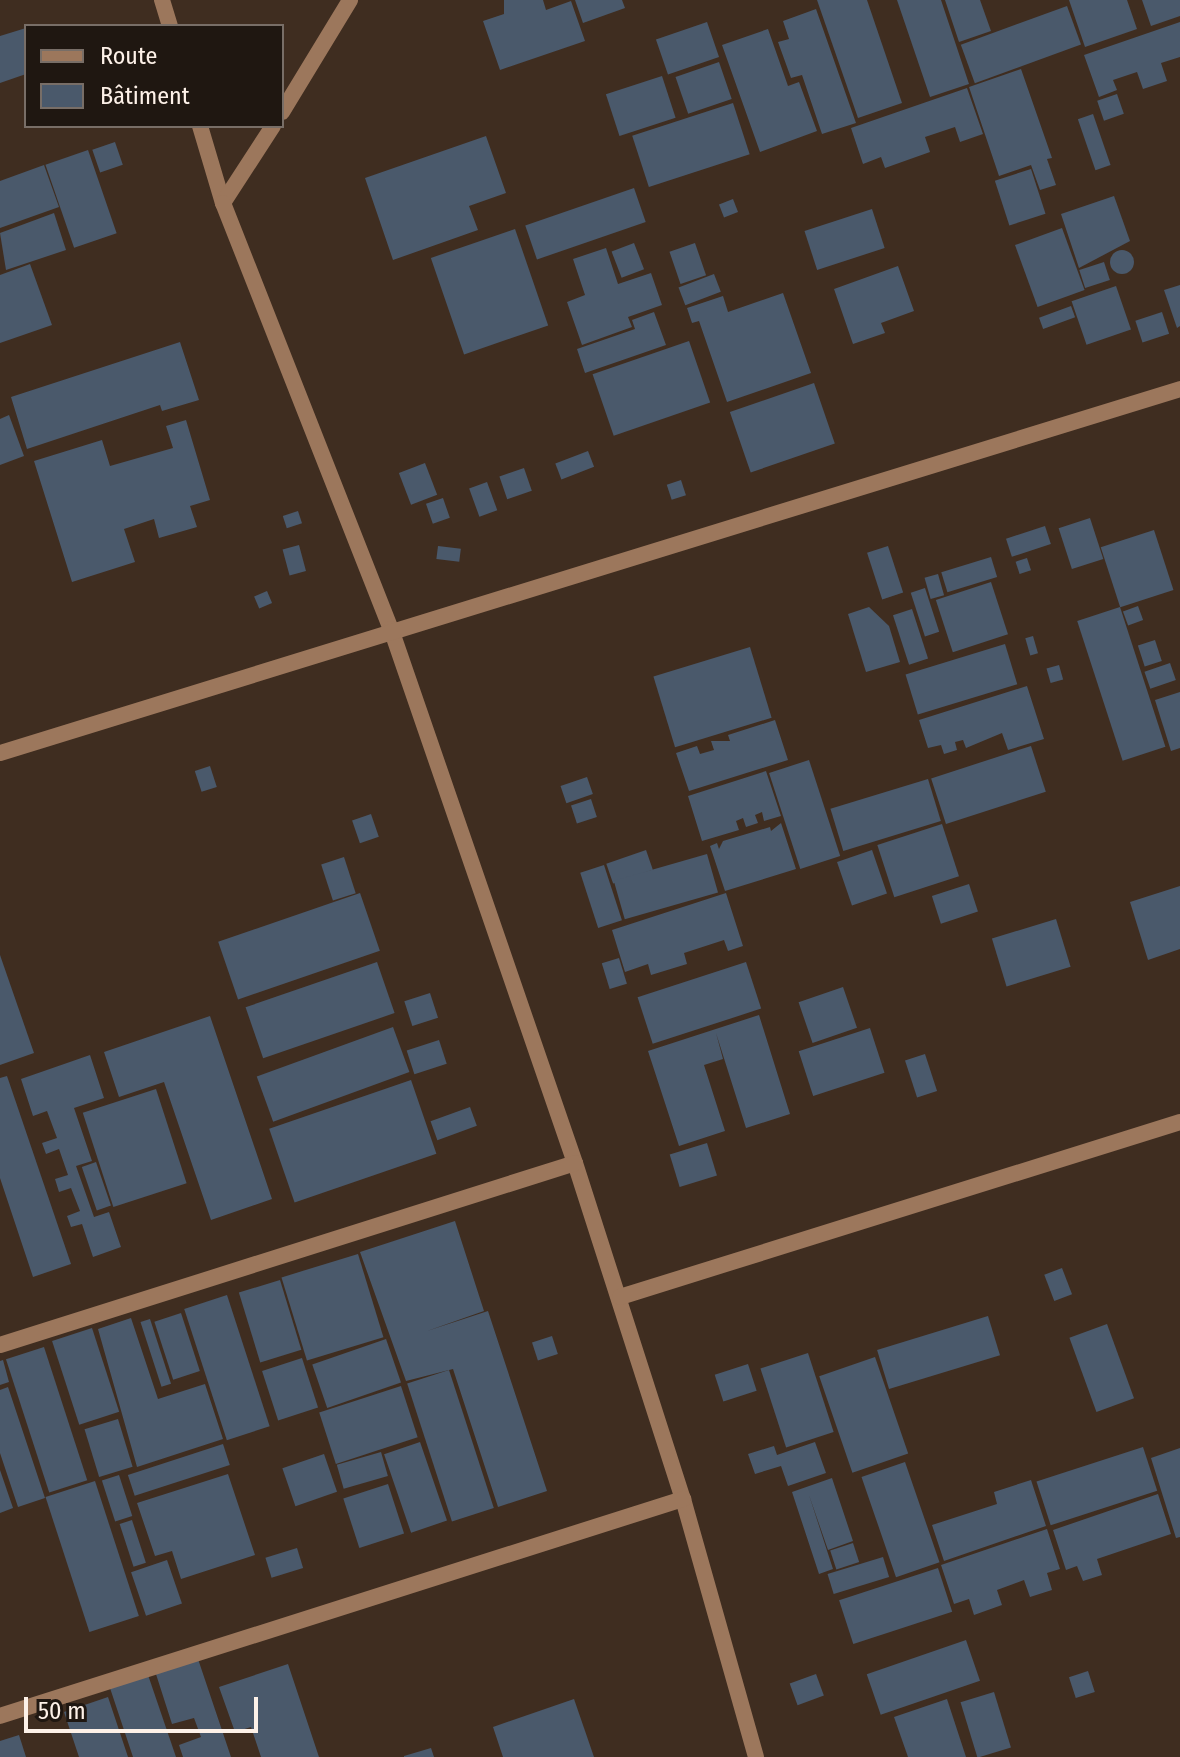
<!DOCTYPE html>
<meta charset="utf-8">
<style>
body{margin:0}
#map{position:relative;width:1180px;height:1757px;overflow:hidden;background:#3f2d20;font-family:"Fira Sans Condensed",sans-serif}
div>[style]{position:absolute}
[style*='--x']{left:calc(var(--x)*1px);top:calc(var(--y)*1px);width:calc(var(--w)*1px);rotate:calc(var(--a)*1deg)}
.building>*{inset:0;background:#4a596b;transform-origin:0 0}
.round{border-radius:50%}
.minor>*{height:16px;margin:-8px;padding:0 8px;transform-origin:8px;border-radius:8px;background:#9c775c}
.tertiary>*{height:16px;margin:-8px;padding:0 8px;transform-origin:8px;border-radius:8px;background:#9c775c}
span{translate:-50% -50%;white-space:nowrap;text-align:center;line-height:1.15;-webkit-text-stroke:7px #1f1711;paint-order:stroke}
.legend{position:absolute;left:24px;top:24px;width:260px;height:104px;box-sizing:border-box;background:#1f1711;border:2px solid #786e67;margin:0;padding:10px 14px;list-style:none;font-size:24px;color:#fdf1e8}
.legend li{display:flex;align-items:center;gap:16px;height:40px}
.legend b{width:40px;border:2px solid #786e67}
.scale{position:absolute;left:24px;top:1697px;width:234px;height:36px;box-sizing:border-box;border:4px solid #fdf1e8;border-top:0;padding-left:10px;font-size:24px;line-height:28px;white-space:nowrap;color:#fdf1e8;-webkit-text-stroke:6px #1f1711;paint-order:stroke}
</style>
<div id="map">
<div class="building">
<div style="clip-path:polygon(504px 0,543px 0,546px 10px,571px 1px,585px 41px,500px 70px,483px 21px,504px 14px)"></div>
<div style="clip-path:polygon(575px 0,622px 0,625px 8px,583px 23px)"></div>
<div style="clip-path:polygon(817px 0,867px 0,902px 103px,858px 118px)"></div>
<div style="clip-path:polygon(897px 0,941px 0,969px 84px,930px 97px)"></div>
<div style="clip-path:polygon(945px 0,980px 0,991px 31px,959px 42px)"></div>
<div style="clip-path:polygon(1069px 0,1127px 0,1137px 29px,1085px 47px)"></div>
<div style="clip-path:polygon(1142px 0,1180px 0,1180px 16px,1151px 26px)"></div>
<div style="left:1067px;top:6px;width:41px;height:113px;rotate:70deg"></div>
<div style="clip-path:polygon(816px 9px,856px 123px,822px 134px,802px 75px,791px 78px,778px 42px,789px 39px,783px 21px)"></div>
<div style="left:707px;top:22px;width:37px;height:54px;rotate:71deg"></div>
<div style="clip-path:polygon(1180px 22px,1180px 57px,1161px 63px,1167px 81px,1143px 89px,1137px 72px,1113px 80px,1117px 90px,1099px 97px,1084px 55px)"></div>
<div style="clip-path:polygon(26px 28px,26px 74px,0 83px,0 36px)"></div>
<div style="clip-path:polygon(768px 29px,788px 86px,799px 82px,817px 131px,760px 152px,722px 45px)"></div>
<div style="left:719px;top:62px;width:39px;height:46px;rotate:71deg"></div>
<div style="clip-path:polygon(1021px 69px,1052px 158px,1047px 159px,1056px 185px,1040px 190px,1031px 165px,999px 176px,969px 87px)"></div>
<div style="left:662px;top:76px;width:44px;height:59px;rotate:72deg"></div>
<div style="clip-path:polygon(967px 88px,983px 134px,960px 142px,955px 127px,925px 137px,930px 152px,885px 168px,881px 157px,863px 164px,851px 128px)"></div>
<div style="left:1117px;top:94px;width:21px;height:21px;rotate:71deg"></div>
<div style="left:733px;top:103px;width:54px;height:106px;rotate:72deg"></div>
<div style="left:1093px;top:114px;width:54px;height:16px;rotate:71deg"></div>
<div style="clip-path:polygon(486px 136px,506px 193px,469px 206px,478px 230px,393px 260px,365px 178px)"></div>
<div style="left:115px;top:142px;width:24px;height:24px;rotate:71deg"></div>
<div style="left:88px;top:150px;width:88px;height:45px;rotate:71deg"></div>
<div style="clip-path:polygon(44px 165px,59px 207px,0 228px,0 181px)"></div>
<div style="left:1031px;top:169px;width:47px;height:38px;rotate:72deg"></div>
<div style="left:634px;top:188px;width:36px;height:115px;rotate:71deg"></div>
<div style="clip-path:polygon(1114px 196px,1130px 241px,1079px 268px,1061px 214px)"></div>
<div style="left:733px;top:199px;width:14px;height:15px;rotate:69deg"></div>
<div style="left:872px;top:209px;width:41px;height:71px;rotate:72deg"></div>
<div style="clip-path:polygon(54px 213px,66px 250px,6px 270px,0 233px)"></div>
<div style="left:1062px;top:228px;width:66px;height:50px;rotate:70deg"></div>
<div style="left:515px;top:229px;width:102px;height:89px;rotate:71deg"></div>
<div style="left:634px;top:243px;width:28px;height:24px;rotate:69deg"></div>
<div style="left:695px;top:243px;width:34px;height:27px;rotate:71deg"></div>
<div style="clip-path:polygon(606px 248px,618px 284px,651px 273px,662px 305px,628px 317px,632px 327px,582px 345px,567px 302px,585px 295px,573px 259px)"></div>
<div class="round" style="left:1110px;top:250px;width:24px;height:24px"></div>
<div style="left:1104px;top:262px;width:19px;height:26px;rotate:72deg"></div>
<div style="clip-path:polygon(30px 264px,52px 325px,0 343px,0 275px)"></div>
<div style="clip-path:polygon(898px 266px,914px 311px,881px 323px,885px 333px,853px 344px,834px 289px)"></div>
<div style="left:714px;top:274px;width:19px;height:38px;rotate:69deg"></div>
<div style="clip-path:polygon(1180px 285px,1180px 326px,1177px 328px,1164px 290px)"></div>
<div style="left:1116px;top:286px;width:46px;height:47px;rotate:71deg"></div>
<div style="clip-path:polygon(783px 293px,811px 373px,727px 402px,699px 321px,692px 323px,687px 308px,723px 296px,728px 312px)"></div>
<div style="left:1071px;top:306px;width:12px;height:34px;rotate:70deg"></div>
<div style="clip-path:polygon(654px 312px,666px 345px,585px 373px,577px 349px,635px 329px,632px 320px)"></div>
<div style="left:1162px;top:312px;width:23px;height:28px;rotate:72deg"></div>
<div style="left:689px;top:341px;width:65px;height:102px;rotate:71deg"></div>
<div style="clip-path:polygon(180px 342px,199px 400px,162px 411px,160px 405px,27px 449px,11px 397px)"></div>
<div style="left:814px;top:383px;width:64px;height:89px;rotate:71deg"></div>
<div style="clip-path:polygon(9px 415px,24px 456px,0 465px,0 419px)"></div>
<div style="clip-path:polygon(186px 420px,210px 500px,190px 506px,197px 527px,159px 538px,154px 519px,124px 529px,135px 562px,72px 582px,34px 461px,102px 440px,110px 466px,173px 448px,166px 426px)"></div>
<div style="left:588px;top:451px;width:17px;height:35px;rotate:69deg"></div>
<div style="left:425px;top:463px;width:34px;height:28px;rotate:69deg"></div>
<div style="left:524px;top:468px;width:24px;height:26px;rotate:71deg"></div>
<div style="left:681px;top:480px;width:16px;height:15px;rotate:72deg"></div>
<div style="left:487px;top:482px;width:30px;height:19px;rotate:70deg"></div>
<div style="left:443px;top:498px;width:21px;height:18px;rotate:71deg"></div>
<div style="left:298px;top:511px;width:13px;height:16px;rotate:72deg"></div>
<div style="left:1090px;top:518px;width:43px;height:33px;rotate:72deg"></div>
<div style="left:1045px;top:526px;width:19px;height:41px;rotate:72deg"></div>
<div style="left:1154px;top:530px;width:63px;height:56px;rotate:72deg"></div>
<div style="left:299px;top:545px;width:27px;height:17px;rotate:75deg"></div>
<div style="left:438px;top:546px;width:23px;height:13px;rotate:7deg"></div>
<div style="left:888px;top:546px;width:49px;height:22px;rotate:72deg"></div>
<div style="left:991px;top:557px;width:21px;height:52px;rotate:73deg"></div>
<div style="left:1027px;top:558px;width:13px;height:12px;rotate:72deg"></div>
<div style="left:938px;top:574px;width:22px;height:14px;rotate:74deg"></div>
<div style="left:991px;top:582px;width:55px;height:58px;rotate:72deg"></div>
<div style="left:925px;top:588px;width:46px;height:15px;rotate:72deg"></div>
<div style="left:267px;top:591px;width:13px;height:14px;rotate:67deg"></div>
<div style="left:1138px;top:606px;width:15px;height:16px;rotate:70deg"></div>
<div style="clip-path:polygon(869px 607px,889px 626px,900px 662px,866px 672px,848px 614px)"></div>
<div style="left:1120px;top:607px;width:147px;height:45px;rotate:72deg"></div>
<div style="left:912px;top:609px;width:52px;height:20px;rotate:72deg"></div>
<div style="left:1033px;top:636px;width:18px;height:8px;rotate:74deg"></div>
<div style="left:1155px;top:640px;width:22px;height:18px;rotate:72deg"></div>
<div style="left:1005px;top:644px;width:42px;height:104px;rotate:73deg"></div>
<div style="left:750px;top:647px;width:74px;height:101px;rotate:73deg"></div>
<div style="left:1170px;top:663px;width:18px;height:27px;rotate:71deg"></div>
<div style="left:1059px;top:665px;width:15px;height:13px;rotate:74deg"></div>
<div style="clip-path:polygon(1027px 686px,1044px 739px,1008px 750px,1002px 733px,966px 748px,963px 740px,955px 742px,957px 750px,944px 754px,941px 745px,928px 748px,919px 720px)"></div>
<div style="clip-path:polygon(1180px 692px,1180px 748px,1171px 751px,1155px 700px)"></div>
<div style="clip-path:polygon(775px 720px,788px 760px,689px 791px,676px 753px,697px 746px,700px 754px,714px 750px,711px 741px,730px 741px,728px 735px)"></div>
<div style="left:1031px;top:746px;width:48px;height:105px;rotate:72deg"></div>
<div style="left:809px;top:760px;width:101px;height:42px;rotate:72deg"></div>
<div style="left:210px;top:766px;width:22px;height:16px;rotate:72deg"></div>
<div style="clip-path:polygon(766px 771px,781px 816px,764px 821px,762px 812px,755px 815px,758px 823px,746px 827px,743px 818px,736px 821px,739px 830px,702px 841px,688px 796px)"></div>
<div style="left:587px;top:777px;width:18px;height:28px;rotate:71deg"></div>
<div style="left:928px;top:779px;width:44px;height:102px;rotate:73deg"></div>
<div style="left:591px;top:799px;width:19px;height:21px;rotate:72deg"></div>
<div style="left:371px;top:814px;width:24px;height:20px;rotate:71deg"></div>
<div style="clip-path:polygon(781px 823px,796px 869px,725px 891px,710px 846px,717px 843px,719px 849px,723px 841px,770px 827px,771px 831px)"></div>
<div style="left:942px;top:824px;width:55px;height:68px;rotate:72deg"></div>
<div style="left:646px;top:850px;width:21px;height:42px;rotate:71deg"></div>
<div style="left:872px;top:850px;width:46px;height:37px;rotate:71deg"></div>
<div style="left:707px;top:854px;width:40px;height:97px;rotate:74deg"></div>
<div style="left:344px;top:857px;width:38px;height:24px;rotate:72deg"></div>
<div style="left:604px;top:865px;width:58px;height:25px;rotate:72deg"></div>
<div style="left:969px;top:884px;width:29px;height:39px;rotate:72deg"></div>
<div style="clip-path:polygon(1180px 886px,1180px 949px,1148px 960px,1130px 902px)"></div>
<div style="left:360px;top:893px;width:61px;height:150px;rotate:71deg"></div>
<div style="clip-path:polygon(726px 893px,743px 946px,728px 951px,724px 940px,684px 953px,687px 964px,651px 975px,648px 964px,625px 972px,612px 930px)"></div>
<div style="left:1056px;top:919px;width:50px;height:67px;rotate:73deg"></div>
<div style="clip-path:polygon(0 955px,34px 1053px,0 1065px)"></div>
<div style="left:619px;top:958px;width:27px;height:18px;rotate:73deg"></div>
<div style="left:377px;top:962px;width:54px;height:139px;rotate:71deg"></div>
<div style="left:746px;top:962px;width:49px;height:114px;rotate:72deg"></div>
<div style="left:843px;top:987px;width:43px;height:47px;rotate:71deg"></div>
<div style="left:430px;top:993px;width:26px;height:27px;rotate:72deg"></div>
<div style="clip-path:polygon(759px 1015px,790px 1114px,746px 1128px,716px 1033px,723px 1059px,704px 1065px,725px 1131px,679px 1146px,648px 1051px)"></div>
<div style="clip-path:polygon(210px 1016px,272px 1199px,211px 1220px,164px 1082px,119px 1097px,104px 1052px)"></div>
<div style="left:393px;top:1027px;width:48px;height:145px;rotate:70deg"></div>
<div style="left:870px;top:1028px;width:47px;height:75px;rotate:72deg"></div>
<div style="left:439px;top:1040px;width:25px;height:34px;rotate:72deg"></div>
<div style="left:925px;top:1054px;width:39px;height:21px;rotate:72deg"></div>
<div style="clip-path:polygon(90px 1055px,104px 1098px,74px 1108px,92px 1161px,76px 1166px,94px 1217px,109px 1212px,121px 1247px,93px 1257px,82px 1224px,71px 1227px,67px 1216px,80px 1211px,71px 1188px,59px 1192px,55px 1179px,68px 1175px,59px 1149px,46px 1154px,42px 1143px,57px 1138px,47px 1111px,33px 1116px,21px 1079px)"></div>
<div style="clip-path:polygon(7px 1076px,71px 1264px,33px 1277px,0 1178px,0 1078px)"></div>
<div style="left:411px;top:1080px;width:78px;height:150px;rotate:71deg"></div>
<div style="left:156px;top:1089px;width:99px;height:77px;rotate:72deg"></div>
<div style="left:470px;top:1107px;width:20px;height:42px;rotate:70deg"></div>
<div style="left:707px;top:1143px;width:34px;height:39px;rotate:73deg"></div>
<div style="left:96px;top:1162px;width:46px;height:15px;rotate:71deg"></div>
<div style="clip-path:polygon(455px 1221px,484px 1311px,427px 1331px,488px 1311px,547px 1491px,498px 1507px,453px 1369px,406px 1381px,360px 1252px)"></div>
<div style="left:358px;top:1254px;width:87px;height:80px;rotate:73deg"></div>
<div style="left:1062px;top:1268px;width:28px;height:19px;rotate:69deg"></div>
<div style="left:280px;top:1280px;width:73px;height:43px;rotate:73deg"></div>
<div style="left:227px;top:1295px;width:138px;height:45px;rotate:72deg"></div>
<div style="left:181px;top:1313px;width:61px;height:28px;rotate:72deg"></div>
<div style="left:988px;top:1316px;width:41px;height:116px;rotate:73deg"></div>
<div style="clip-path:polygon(131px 1318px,158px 1399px,205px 1384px,223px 1439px,137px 1467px,98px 1329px)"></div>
<div style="left:150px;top:1319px;width:68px;height:10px;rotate:72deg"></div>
<div style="left:1107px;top:1324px;width:79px;height:40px;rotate:70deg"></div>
<div style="left:92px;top:1328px;width:88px;height:42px;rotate:72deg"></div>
<div style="left:552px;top:1336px;width:19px;height:21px;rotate:72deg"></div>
<div style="left:386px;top:1339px;width:46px;height:78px;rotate:71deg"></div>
<div style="left:44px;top:1347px;width:140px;height:40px;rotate:72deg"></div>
<div style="left:808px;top:1353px;width:83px;height:50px;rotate:72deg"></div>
<div style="left:875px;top:1357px;width:102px;height:59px;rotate:71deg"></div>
<div style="left:302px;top:1358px;width:52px;height:42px;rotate:72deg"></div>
<div style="clip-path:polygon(3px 1360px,9px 1382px,0 1385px,0 1361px)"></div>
<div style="left:748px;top:1364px;width:28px;height:35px;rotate:72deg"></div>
<div style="left:449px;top:1370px;width:145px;height:44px;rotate:72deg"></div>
<div style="left:401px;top:1386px;width:54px;height:86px;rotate:72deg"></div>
<div style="clip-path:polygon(8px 1387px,45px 1498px,18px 1507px,0 1453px,0 1390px)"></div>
<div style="left:118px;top:1419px;width:50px;height:35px;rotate:73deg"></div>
<div style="left:420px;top:1442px;width:83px;height:38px;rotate:71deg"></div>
<div style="clip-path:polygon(815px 1442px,826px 1473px,788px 1486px,781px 1466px,755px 1474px,748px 1454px,774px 1446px,777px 1455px)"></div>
<div style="left:223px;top:1444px;width:22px;height:100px;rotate:72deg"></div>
<div style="left:1143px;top:1447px;width:46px;height:112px;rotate:72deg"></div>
<div style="clip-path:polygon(1180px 1448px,1180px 1537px,1176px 1538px,1151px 1458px)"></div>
<div style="left:381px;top:1452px;width:25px;height:46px;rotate:74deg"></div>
<div style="left:324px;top:1454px;width:40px;height:44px;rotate:71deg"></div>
<div style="left:905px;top:1462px;width:106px;height:46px;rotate:71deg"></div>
<div style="clip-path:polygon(0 1470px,13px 1508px,0 1513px)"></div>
<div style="clip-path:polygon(228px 1474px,255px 1555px,181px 1579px,172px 1551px,155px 1556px,137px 1503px)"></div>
<div style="left:119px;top:1475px;width:43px;height:18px;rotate:72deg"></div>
<div style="clip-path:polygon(832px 1478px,853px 1541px,828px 1550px,809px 1495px,833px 1569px,819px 1574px,792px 1492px)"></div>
<div style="clip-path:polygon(1031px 1480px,1046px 1526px,944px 1561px,932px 1525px,997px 1504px,994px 1492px)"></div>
<div style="left:95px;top:1481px;width:142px;height:52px;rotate:72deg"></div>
<div style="left:388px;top:1484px;width:52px;height:47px;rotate:72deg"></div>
<div style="clip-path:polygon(1158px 1494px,1171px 1534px,1097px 1559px,1102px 1575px,1083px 1581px,1077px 1566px,1066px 1570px,1053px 1530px)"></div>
<div style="left:132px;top:1520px;width:45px;height:13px;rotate:72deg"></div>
<div style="clip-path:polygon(1047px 1529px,1060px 1569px,1047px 1573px,1052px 1590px,1030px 1597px,1024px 1580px,997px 1590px,1002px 1605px,974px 1615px,969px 1599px,954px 1604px,941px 1565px)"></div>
<div style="left:853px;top:1543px;width:20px;height:24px;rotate:72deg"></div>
<div style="left:297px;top:1548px;width:21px;height:33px;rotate:73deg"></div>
<div style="left:883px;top:1557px;width:21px;height:58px;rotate:73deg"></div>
<div style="left:167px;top:1560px;width:46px;height:38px;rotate:71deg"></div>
<div style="left:938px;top:1568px;width:46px;height:104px;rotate:72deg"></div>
<div style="left:966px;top:1640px;width:43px;height:105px;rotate:71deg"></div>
<div style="clip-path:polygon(197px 1656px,231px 1757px,183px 1757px,179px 1745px,201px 1737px,194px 1718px,172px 1724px,155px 1671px)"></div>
<div style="clip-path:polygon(288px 1664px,319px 1757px,261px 1757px,251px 1727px,235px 1732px,219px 1687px)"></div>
<div style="left:1088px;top:1671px;width:22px;height:20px;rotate:72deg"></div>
<div style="clip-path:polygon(147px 1672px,176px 1757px,133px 1757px,109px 1685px)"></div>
<div style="left:816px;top:1674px;width:23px;height:28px;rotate:70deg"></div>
<div style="left:994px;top:1692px;width:58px;height:35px;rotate:73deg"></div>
<div style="clip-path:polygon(108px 1697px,128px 1757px,79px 1757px,64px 1712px)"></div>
<div style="clip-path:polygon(574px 1699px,594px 1757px,503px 1757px,493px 1727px)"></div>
<div style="clip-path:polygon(947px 1699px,966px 1757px,908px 1757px,894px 1717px)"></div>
<div style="clip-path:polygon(19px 1735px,26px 1757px,0 1757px,0 1741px)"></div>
<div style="clip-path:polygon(431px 1748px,434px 1757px,404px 1757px,404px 1756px)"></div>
</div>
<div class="minor">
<div style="--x:162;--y:0;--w:27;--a:73"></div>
<div style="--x:282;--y:112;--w:131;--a:-58.7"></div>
<div style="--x:200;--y:126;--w:80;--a:73.4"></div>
<div style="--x:273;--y:126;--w:92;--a:123"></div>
<div style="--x:223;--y:203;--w:458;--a:68.5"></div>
<div style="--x:391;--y:629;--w:565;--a:70.99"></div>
<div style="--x:575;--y:1163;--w:353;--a:72.2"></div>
<div style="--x:683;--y:1499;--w:268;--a:74.2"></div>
<div style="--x:620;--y:1297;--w:587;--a:-17.35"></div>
<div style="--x:0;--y:1345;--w:603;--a:-17.56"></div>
<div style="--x:0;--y:1716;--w:717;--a:-17.63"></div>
</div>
<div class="tertiary">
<div style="--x:0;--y:753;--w:1235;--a:-17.14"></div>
</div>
<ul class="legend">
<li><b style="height:10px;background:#9c775c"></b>Route</li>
<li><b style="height:22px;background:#4a596b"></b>Bâtiment</li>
</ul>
<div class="scale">50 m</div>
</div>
